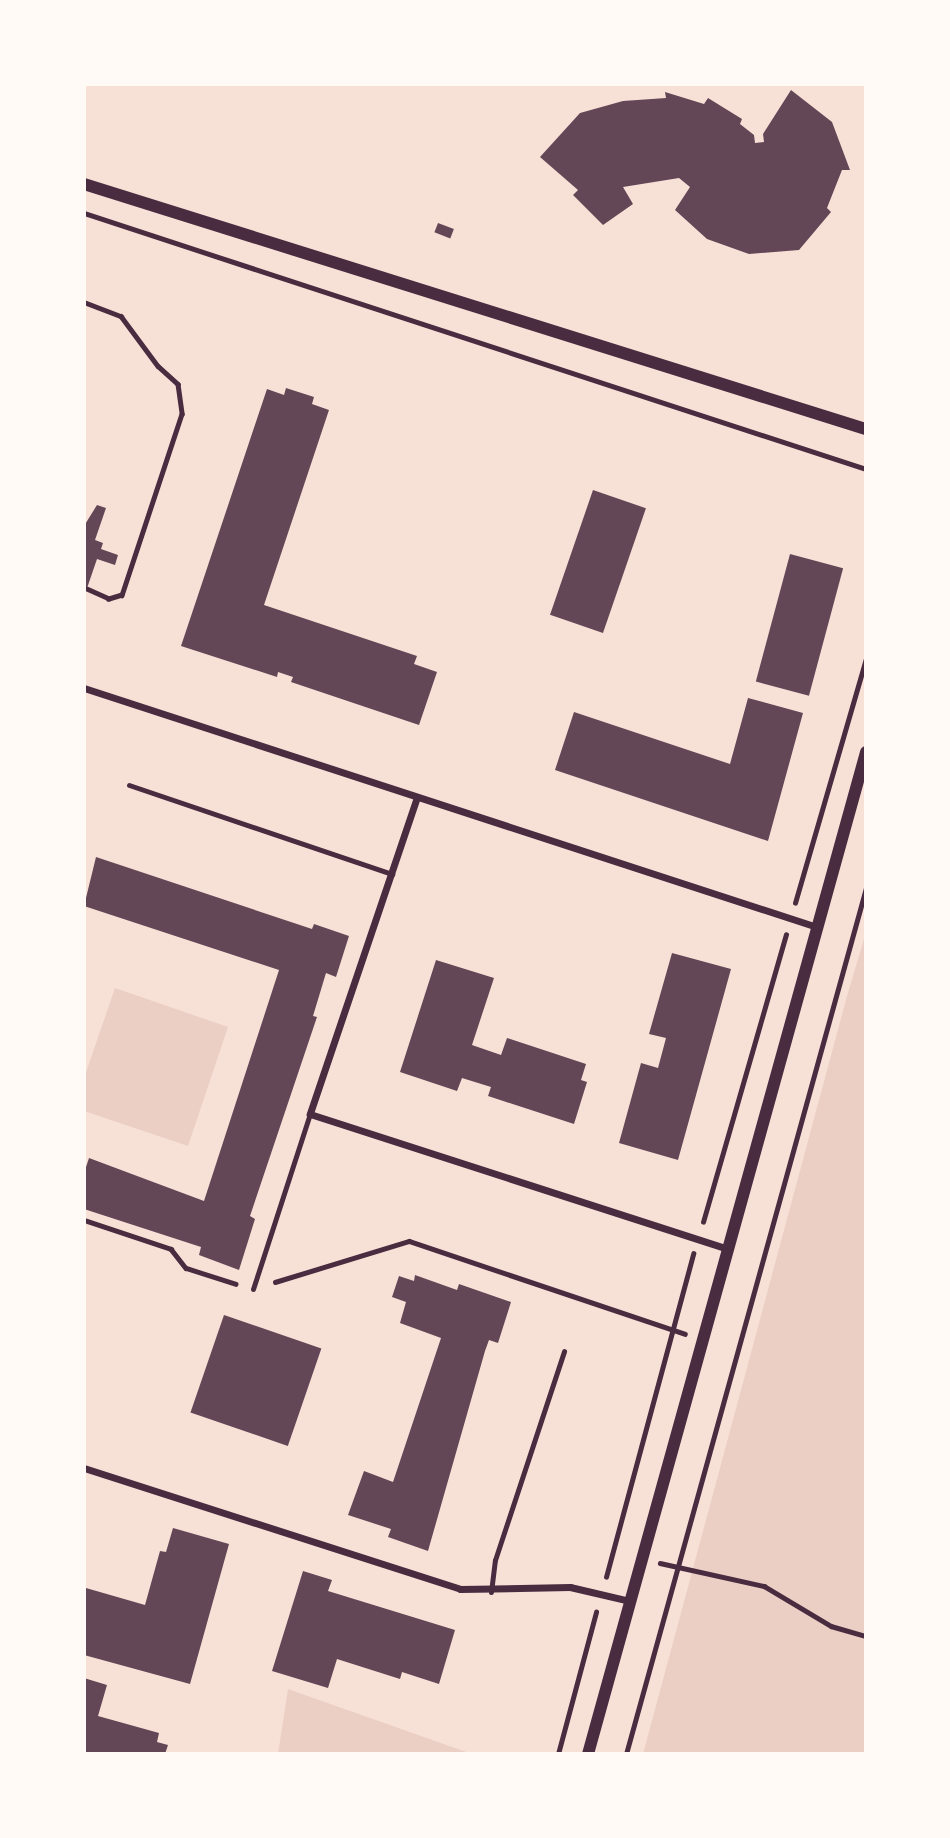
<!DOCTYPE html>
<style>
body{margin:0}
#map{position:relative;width:950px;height:1838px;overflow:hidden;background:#f7e1d7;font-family:"Varela Round",sans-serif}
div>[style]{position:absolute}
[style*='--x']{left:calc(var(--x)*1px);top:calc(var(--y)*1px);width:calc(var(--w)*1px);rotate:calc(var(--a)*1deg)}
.green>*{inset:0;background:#ebcfc5}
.building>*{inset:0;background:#644757;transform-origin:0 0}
.path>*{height:4.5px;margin:-2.25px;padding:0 2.25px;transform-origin:2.25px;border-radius:2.25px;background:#4a2c40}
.service>*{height:5px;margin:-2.5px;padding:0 2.5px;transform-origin:2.5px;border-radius:2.5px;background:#4a2c40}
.minor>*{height:7px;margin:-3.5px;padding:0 3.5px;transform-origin:3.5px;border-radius:3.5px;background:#4a2c40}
.tertiary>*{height:12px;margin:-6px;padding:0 6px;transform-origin:6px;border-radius:6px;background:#4a2c40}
span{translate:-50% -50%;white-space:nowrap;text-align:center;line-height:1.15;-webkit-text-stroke:6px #fffaf5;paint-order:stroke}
.frame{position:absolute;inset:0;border:86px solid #fffaf5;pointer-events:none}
</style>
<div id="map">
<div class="green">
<div style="clip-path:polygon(866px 932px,866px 1754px,643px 1754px,847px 996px)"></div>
<div style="clip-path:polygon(115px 988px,228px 1027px,188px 1146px,84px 1111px,84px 1078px)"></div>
<div style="clip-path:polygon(288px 1689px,472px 1754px,278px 1754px)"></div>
</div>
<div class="building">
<div style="clip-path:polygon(791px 90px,832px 122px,850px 170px,842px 170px,827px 208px,831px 212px,799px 250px,749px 254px,707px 239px,675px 210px,690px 187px,679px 178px,623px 187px,633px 204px,603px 225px,573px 195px,578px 190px,540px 157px,580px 113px,623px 101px,666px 98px,665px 92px,704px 104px,708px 98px,742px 119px,740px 124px,754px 135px,755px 143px,764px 142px,763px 134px)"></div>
<div style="left:438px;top:223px;width:17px;height:10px;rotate:21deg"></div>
<div style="clip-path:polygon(286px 388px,314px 397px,312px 404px,329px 410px,264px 605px,417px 656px,414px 664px,437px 672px,419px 725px,291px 682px,293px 677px,278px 672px,277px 677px,181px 646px,267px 389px,284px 395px)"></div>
<div style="left:593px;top:490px;width:56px;height:132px;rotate:19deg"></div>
<div style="clip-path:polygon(97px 505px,106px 508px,95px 540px,103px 543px,101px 549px,118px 555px,115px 565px,97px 559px,84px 597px,84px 526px)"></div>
<div style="left:790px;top:554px;width:55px;height:132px;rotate:15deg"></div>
<div style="clip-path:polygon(748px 698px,803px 713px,768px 841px,555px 770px,574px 712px,730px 764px)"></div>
<div style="clip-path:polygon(96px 857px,312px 929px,314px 924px,349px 936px,336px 977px,326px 973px,313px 1016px,317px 1017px,250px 1216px,255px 1219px,239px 1270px,199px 1255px,201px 1247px,84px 1209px,84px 1173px,89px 1158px,204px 1201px,279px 970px,84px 906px)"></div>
<div style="clip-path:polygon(672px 953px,731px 969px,678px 1160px,619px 1143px,641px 1063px,658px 1068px,666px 1038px,649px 1034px)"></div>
<div style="clip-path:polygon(436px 960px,494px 978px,472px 1045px,501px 1055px,507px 1038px,586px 1064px,581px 1080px,587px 1082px,574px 1124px,488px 1096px,491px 1087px,462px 1078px,457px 1091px,400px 1072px)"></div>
<div style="clip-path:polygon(415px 1275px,457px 1290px,459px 1284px,511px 1302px,498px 1343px,489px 1340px,485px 1351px,428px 1551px,388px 1537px,391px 1529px,348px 1515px,364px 1471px,393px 1482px,441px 1338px,400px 1323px,406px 1302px,392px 1297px,399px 1276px,414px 1281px)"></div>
<div style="left:224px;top:1315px;width:103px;height:103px;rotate:19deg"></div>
<div style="clip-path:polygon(173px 1528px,229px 1544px,190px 1684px,84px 1655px,86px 1588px,145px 1605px,160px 1551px,166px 1552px)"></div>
<div style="clip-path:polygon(303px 1571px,332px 1580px,328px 1591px,455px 1630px,439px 1684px,402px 1672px,400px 1679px,337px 1659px,328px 1688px,272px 1671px)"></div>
<div style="clip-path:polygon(84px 1678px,107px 1685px,98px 1716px,159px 1733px,157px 1742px,168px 1745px,165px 1754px,84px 1754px)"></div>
</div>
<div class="path">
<div style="--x:84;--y:213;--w:823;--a:18.13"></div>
<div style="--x:84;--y:302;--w:40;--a:21"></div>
<div style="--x:121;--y:316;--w:62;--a:53.5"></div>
<div style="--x:158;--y:366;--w:27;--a:42"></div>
<div style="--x:178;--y:384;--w:30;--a:82"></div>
<div style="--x:182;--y:414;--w:191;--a:108.3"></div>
<div style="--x:122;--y:595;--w:14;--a:163"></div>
<div style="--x:109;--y:599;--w:24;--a:-156"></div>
<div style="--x:795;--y:903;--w:255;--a:-73.8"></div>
<div style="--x:84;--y:1220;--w:92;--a:18.4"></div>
<div style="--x:171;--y:1249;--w:24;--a:52"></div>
<div style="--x:186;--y:1268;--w:52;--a:17.7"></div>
<div style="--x:703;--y:1222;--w:299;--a:-73.9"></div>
<div style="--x:275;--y:1282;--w:140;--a:-17"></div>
<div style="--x:409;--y:1241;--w:291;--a:18.6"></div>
<div style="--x:660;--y:1563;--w:107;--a:12.5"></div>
<div style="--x:764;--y:1586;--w:78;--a:30.8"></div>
<div style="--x:831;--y:1626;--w:36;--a:16"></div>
<div style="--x:606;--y:1577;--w:335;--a:-74.9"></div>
<div style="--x:558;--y:1754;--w:147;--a:-75"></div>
<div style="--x:626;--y:1754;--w:899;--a:-74.51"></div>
</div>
<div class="service">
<div style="--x:129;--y:785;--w:278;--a:18.7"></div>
<div style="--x:253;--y:1289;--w:184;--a:-72"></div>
<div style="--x:491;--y:1592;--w:32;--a:-83"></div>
<div style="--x:495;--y:1560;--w:220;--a:-71.7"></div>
</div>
<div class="minor">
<div style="--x:84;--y:688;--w:771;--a:18.06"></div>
<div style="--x:417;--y:797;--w:335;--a:108.7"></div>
<div style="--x:310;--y:1114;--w:439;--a:17.9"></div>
<div style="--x:84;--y:1468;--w:395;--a:17.8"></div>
<div style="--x:460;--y:1589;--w:110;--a:-1"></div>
<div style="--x:570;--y:1587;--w:62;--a:13.1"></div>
</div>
<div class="tertiary">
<div style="--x:84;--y:184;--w:819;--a:17.4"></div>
<div style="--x:588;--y:1754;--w:1040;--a:-74.49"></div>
</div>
<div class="frame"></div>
</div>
